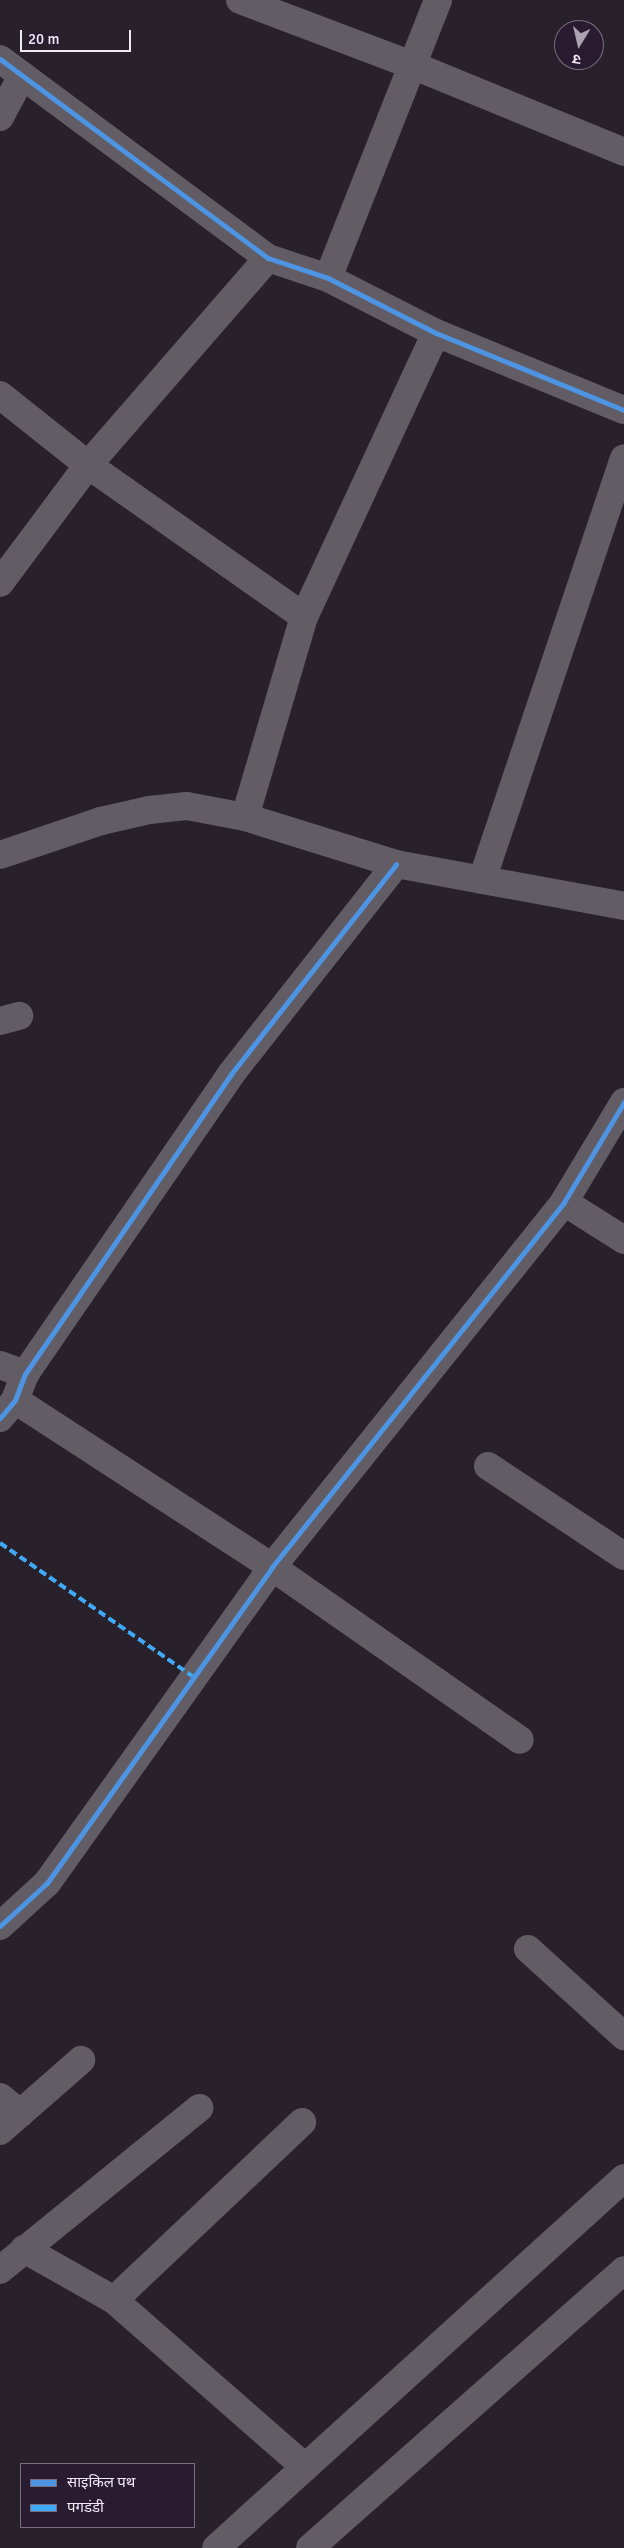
<!DOCTYPE html>
<meta charset="utf-8">
<style>
body{margin:0}
#map{position:relative;width:624px;height:2548px;overflow:hidden;background:#28202b;font-family:Signika,"Noto Sans Devanagari",sans-serif}
div>[style]{position:absolute}
[style*='--x']{left:calc(var(--x)*1px);top:calc(var(--y)*1px);width:calc(var(--w)*1px);rotate:calc(var(--a)*1deg)}
.minor>*{height:28px;margin:-14px;padding:0 14px;transform-origin:14px;border-radius:14px;background:#625c65}
.quiet>*{height:4px;margin-top:-2px;transform-origin:0;background:repeating-linear-gradient(90deg,#3fa9f5 0 8px,transparent 0 12px)}
.cycleway>*{height:5px;margin:-2.5px;padding:0 2.5px;transform-origin:2.5px;border-radius:2.5px;background:#4d94e3}
span{translate:-50% -50%;white-space:nowrap;text-align:center;line-height:1.15;-webkit-text-stroke:5px #291b30;paint-order:stroke}
.legend{position:absolute;left:20px;top:2463px;width:175px;height:65px;box-sizing:border-box;background:#291b30;border:1px solid #796d7f;margin:0;padding:6px 9px;list-style:none;font-size:15px;color:#f1e8f6}
.legend li{display:flex;align-items:center;gap:10px;height:25px}
.legend b{width:25px;border:1px solid #796d7f}
.north{position:absolute;left:554px;top:20px;width:50px;height:50px;box-sizing:border-box;background:#291b30;border:1px solid #796d7f;border-radius:50%;rotate:189deg;font-size:14px;font-weight:700;line-height:20px;text-align:center;color:#f1e8f6}
.north::after{content:'';display:block;margin:auto;width:18px;height:22px;background:#aba2af;clip-path:polygon(50% 0,100% 100%,50% 72%,0 100%)}
.scale{position:absolute;left:20px;top:30px;width:111px;height:22px;box-sizing:border-box;border:2px solid #f1e8f6;border-top:0;padding-left:6px;font-size:15px;line-height:18px;white-space:nowrap;color:#f1e8f6;-webkit-text-stroke:4px #291b30;paint-order:stroke}
</style>
<div id="map">
<div class="minor">
<div style="--x:240;--y:0;--w:184;--a:20.7"></div>
<div style="--x:412;--y:65;--w:229;--a:22.3"></div>
<div style="--x:0;--y:59;--w:334;--a:36.6"></div>
<div style="--x:268;--y:258;--w:63;--a:18.4"></div>
<div style="--x:328;--y:278;--w:121;--a:27"></div>
<div style="--x:436;--y:333;--w:203;--a:22.3"></div>
<div style="--x:0;--y:117;--w:47;--a:-61.8"></div>
<div style="--x:328;--y:278;--w:299;--a:-68.4"></div>
<div style="--x:0;--y:395;--w:112;--a:38.5"></div>
<div style="--x:88;--y:465;--w:264;--a:35.1"></div>
<div style="--x:0;--y:583;--w:147;--a:-53.3"></div>
<div style="--x:88;--y:465;--w:274;--a:-49"></div>
<div style="--x:245;--y:817;--w:209;--a:-73.6"></div>
<div style="--x:304;--y:617;--w:313;--a:-65.1"></div>
<div style="--x:0;--y:855;--w:107;--a:-18.6"></div>
<div style="--x:101;--y:821;--w:49;--a:-12.9"></div>
<div style="--x:149;--y:810;--w:38;--a:-6"></div>
<div style="--x:187;--y:806;--w:59;--a:10.7"></div>
<div style="--x:245;--y:817;--w:158;--a:17.3"></div>
<div style="--x:396;--y:864;--w:232;--a:10.4"></div>
<div style="--x:482;--y:880;--w:445;--a:-71.4"></div>
<div style="--x:0;--y:1021;--w:20;--a:-15"></div>
<div style="--x:564;--y:1202;--w:71;--a:32.3"></div>
<div style="--x:0;--y:1365;--w:27;--a:20"></div>
<div style="--x:15;--y:1400;--w:306;--a:33"></div>
<div style="--x:272;--y:1567;--w:302;--a:34.9"></div>
<div style="--x:0;--y:1418;--w:23;--a:-50"></div>
<div style="--x:15;--y:1400;--w:28;--a:-69"></div>
<div style="--x:25;--y:1374;--w:364;--a:-55.5"></div>
<div style="--x:231;--y:1074;--w:267;--a:-51.8"></div>
<div style="--x:488;--y:1466;--w:163;--a:33.5"></div>
<div style="--x:0;--y:1926;--w:64;--a:-42.5"></div>
<div style="--x:47;--y:1883;--w:388;--a:-54.5"></div>
<div style="--x:272;--y:1567;--w:467;--a:-51.3"></div>
<div style="--x:564;--y:1202;--w:117;--a:-59"></div>
<div style="--x:528;--y:1949;--w:130;--a:42.2"></div>
<div style="--x:0;--y:2097;--w:26;--a:39"></div>
<div style="--x:0;--y:2131;--w:108;--a:-41.2"></div>
<div style="--x:24;--y:2249;--w:103;--a:29.5"></div>
<div style="--x:114;--y:2300;--w:254;--a:41.2"></div>
<div style="--x:0;--y:2270;--w:257;--a:-39.1"></div>
<div style="--x:114;--y:2300;--w:259;--a:-43.4"></div>
<div style="--x:216;--y:2548;--w:551;--a:-42.2"></div>
<div style="--x:310;--y:2548;--w:419;--a:-41.5"></div>
</div>
<div class="quiet">
<div style="--x:0;--y:1543;--w:234;--a:34.7"></div>
</div>
<div class="cycleway">
<div style="--x:0;--y:59;--w:334;--a:36.6"></div>
<div style="--x:268;--y:258;--w:63;--a:18.4"></div>
<div style="--x:328;--y:278;--w:121;--a:27"></div>
<div style="--x:436;--y:333;--w:203;--a:22.3"></div>
<div style="--x:0;--y:1418;--w:23;--a:-50"></div>
<div style="--x:15;--y:1400;--w:28;--a:-69"></div>
<div style="--x:25;--y:1374;--w:364;--a:-55.5"></div>
<div style="--x:231;--y:1074;--w:267;--a:-51.8"></div>
<div style="--x:0;--y:1926;--w:64;--a:-42.5"></div>
<div style="--x:47;--y:1883;--w:388;--a:-54.5"></div>
<div style="--x:272;--y:1567;--w:467;--a:-51.3"></div>
<div style="--x:564;--y:1202;--w:117;--a:-59"></div>
</div>
<ul class="legend">
<li><b style="height:6px;background:#4d94e3"></b>साइकिल पथ</li>
<li><b style="height:6px;background:#3fa9f5"></b>पगडंडी</li>
</ul>
<div class="north">उ</div>
<div class="scale">20 m</div>
</div>
